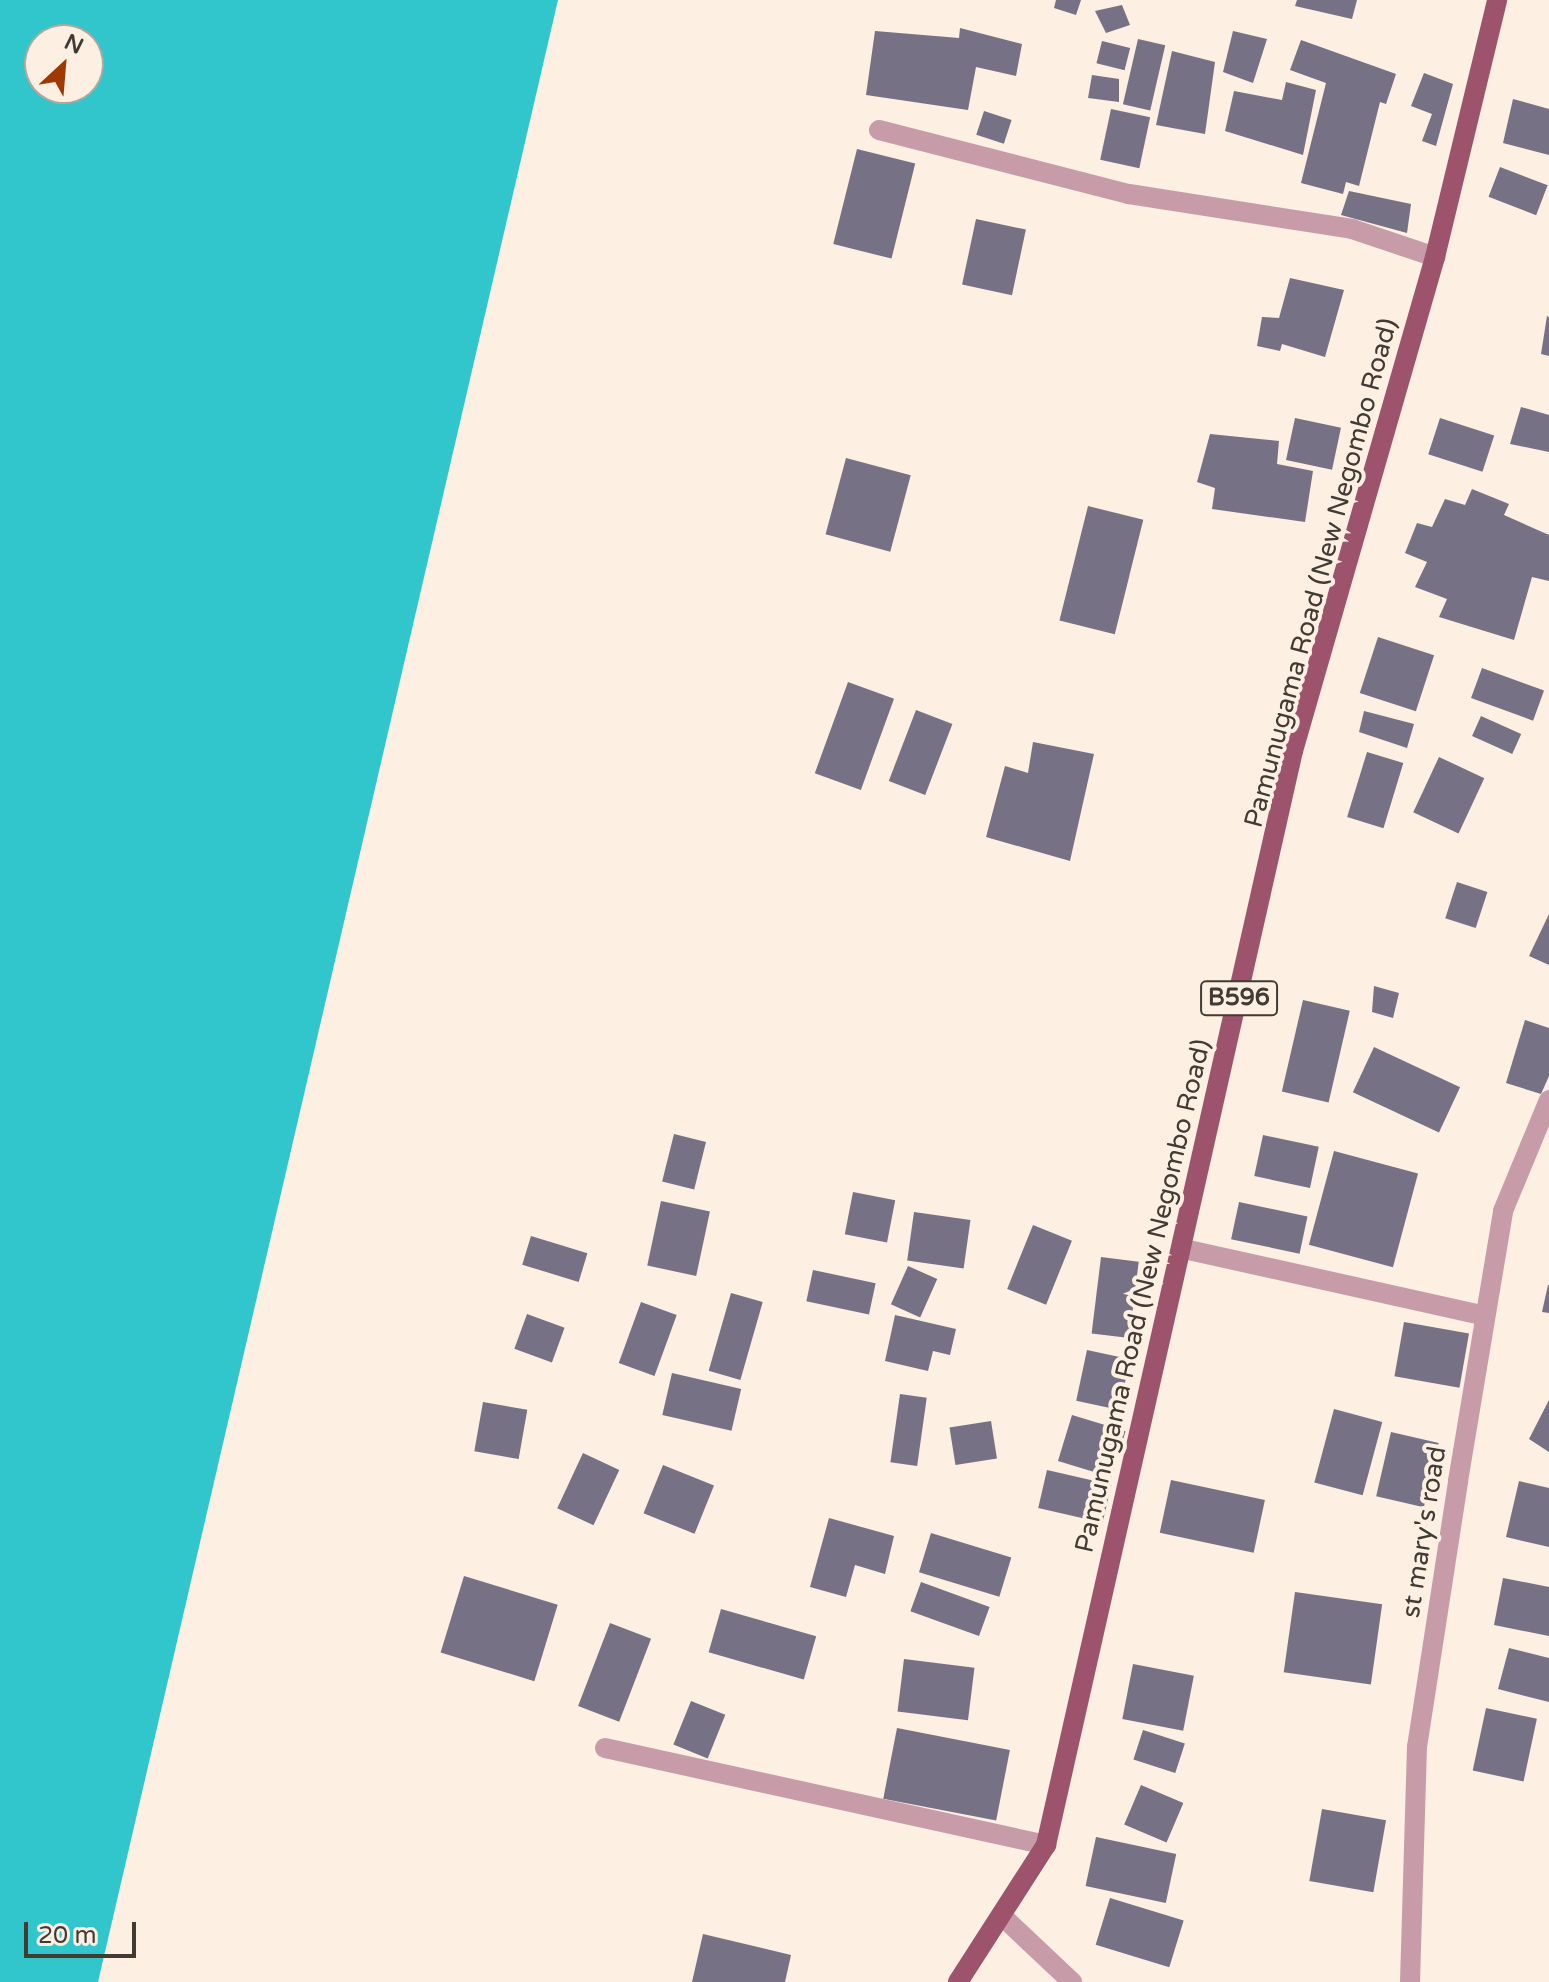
<!DOCTYPE html>
<style>
body{margin:0}
#map{position:relative;width:1549px;height:1982px;overflow:hidden;background:#fdefe2;font-family:"Varela Round",sans-serif}
div>[style]{position:absolute}
[style*='--x']{left:calc(var(--x)*1px);top:calc(var(--y)*1px);width:calc(var(--w)*1px);rotate:calc(var(--a)*1deg)}
.water>*{inset:0;background:#31c6cc}
.building>*{inset:0;background:#767184;transform-origin:0 0}
.minor>*{height:20px;margin:-10px;padding:0 10px;transform-origin:10px;border-radius:10px;background:#c79ca8}
.major>*{height:20px;margin:-10px;padding:0 10px;transform-origin:10px;border-radius:10px;background:#9d536b}
span{translate:-50% -50%;white-space:nowrap;text-align:center;line-height:1.15;-webkit-text-stroke:8px #fdefe2;paint-order:stroke}
.shield-label span{padding:2px 6px;background:#fdefe2;border:2px solid;border-radius:6px;-webkit-text-stroke-width:0}
.shield-label{font-size:24px;color:#423b34;font-weight:700}
.street-label{font-size:26px;color:#423b34}
.north{position:absolute;left:24px;top:24px;width:80px;height:80px;box-sizing:border-box;background:#fdefe2;border:2px solid #b2a79c;border-radius:50%;rotate:26deg;font-size:22px;font-weight:700;line-height:32px;text-align:center;color:#423b34}
.north::after{content:'';display:block;margin:auto;width:28px;height:36px;background:#9d3901;clip-path:polygon(50% 0,100% 100%,50% 72%,0 100%)}
.scale{position:absolute;left:24px;top:1922px;width:112px;height:36px;box-sizing:border-box;border:4px solid #423b34;border-top:0;padding-left:10px;font-size:24px;line-height:28px;white-space:nowrap;color:#423b34;-webkit-text-stroke:6px #fdefe2;paint-order:stroke}
</style>
<div id="map">
<div class="water">
<div style="clip-path:polygon(evenodd,0 0,558px 0,98px 1982px,0 1982px,0 0,88px 40px,88px 88px,40px 88px,40px 40px,88px 40px)"></div>
</div>
<div class="building">
<div style="clip-path:polygon(1056px 0,1081px 0,1076px 15px,1054px 8px)"></div>
<div style="clip-path:polygon(1297px 0,1357px 0,1352px 19px,1295px 6px)"></div>
<div style="clip-path:polygon(1122px 5px,1130px 25px,1106px 33px,1095px 11px)"></div>
<div style="clip-path:polygon(960px 28px,1022px 44px,1016px 76px,976px 67px,968px 110px,866px 95px,875px 31px,959px 38px)"></div>
<div style="clip-path:polygon(1233px 31px,1267px 39px,1253px 83px,1223px 72px)"></div>
<div style="left:1138px;top:39px;width:28px;height:67px;rotate:13deg"></div>
<div style="clip-path:polygon(1301px 40px,1396px 74px,1386px 104px,1380px 102px,1359px 186px,1346px 182px,1343px 194px,1301px 183px,1326px 83px,1290px 70px)"></div>
<div style="left:1102px;top:41px;width:29px;height:23px;rotate:14deg"></div>
<div style="clip-path:polygon(1172px 51px,1215px 62px,1205px 134px,1156px 125px)"></div>
<div style="clip-path:polygon(1424px 73px,1453px 84px,1436px 146px,1422px 141px,1432px 114px,1411px 106px)"></div>
<div style="clip-path:polygon(1092px 75px,1119px 79px,1119px 102px,1088px 98px)"></div>
<div style="clip-path:polygon(1286px 82px,1316px 90px,1303px 155px,1225px 131px,1234px 91px,1282px 100px)"></div>
<div style="clip-path:polygon(1513px 99px,1549px 109px,1549px 155px,1503px 143px)"></div>
<div style="left:1111px;top:109px;width:40px;height:52px;rotate:12deg"></div>
<div style="left:984px;top:111px;width:29px;height:25px;rotate:18deg"></div>
<div style="left:857px;top:149px;width:60px;height:98px;rotate:14deg"></div>
<div style="left:1500px;top:167px;width:51px;height:32px;rotate:21deg"></div>
<div style="clip-path:polygon(1349px 191px,1411px 204px,1407px 233px,1341px 215px)"></div>
<div style="left:976px;top:219px;width:51px;height:67px;rotate:12deg"></div>
<div style="clip-path:polygon(1290px 278px,1344px 290px,1325px 357px,1282px 344px,1280px 351px,1257px 346px,1262px 317px,1279px 318px)"></div>
<div style="clip-path:polygon(1547px 316px,1549px 317px,1549px 356px,1541px 354px)"></div>
<div style="clip-path:polygon(1521px 407px,1549px 415px,1549px 452px,1510px 444px)"></div>
<div style="left:1295px;top:418px;width:47px;height:43px;rotate:12deg"></div>
<div style="left:1440px;top:418px;width:57px;height:38px;rotate:18deg"></div>
<div style="clip-path:polygon(1210px 434px,1279px 441px,1277px 464px,1313px 471px,1305px 522px,1212px 509px,1215px 488px,1197px 482px)"></div>
<div style="left:846px;top:458px;width:67px;height:79px;rotate:15deg"></div>
<div style="clip-path:polygon(1472px 489px,1509px 504px,1504px 515px,1549px 535px,1549px 581px,1532px 577px,1514px 640px,1439px 617px,1447px 599px,1415px 587px,1427px 562px,1405px 553px,1417px 523px,1432px 527px,1445px 499px,1465px 505px)"></div>
<div style="left:1088px;top:506px;width:57px;height:118px;rotate:14deg"></div>
<div style="left:1378px;top:637px;width:59px;height:59px;rotate:18deg"></div>
<div style="left:1482px;top:668px;width:66px;height:32px;rotate:20deg"></div>
<div style="left:848px;top:682px;width:49px;height:97px;rotate:20deg"></div>
<div style="left:916px;top:710px;width:39px;height:76px;rotate:21deg"></div>
<div style="clip-path:polygon(1364px 711px,1414px 724px,1407px 748px,1359px 732px)"></div>
<div style="left:1481px;top:716px;width:44px;height:22px;rotate:24deg"></div>
<div style="clip-path:polygon(1033px 742px,1094px 754px,1070px 861px,986px 837px,1005px 766px,1028px 773px)"></div>
<div style="left:1367px;top:752px;width:38px;height:68px;rotate:17deg"></div>
<div style="left:1439px;top:757px;width:50px;height:61px;rotate:25deg"></div>
<div style="left:1457px;top:882px;width:32px;height:38px;rotate:18deg"></div>
<div style="clip-path:polygon(1549px 914px,1549px 965px,1529px 956px)"></div>
<div style="clip-path:polygon(1374px 986px,1399px 993px,1393px 1018px,1372px 1012px)"></div>
<div style="left:1303px;top:1000px;width:48px;height:94px;rotate:13deg"></div>
<div style="clip-path:polygon(1525px 1020px,1549px 1028px,1549px 1076px,1541px 1094px,1506px 1083px)"></div>
<div style="left:1374px;top:1047px;width:95px;height:50px;rotate:25deg"></div>
<div style="left:674px;top:1134px;width:33px;height:49px;rotate:14deg"></div>
<div style="left:1263px;top:1135px;width:57px;height:42px;rotate:12deg"></div>
<div style="left:1334px;top:1151px;width:87px;height:97px;rotate:15deg"></div>
<div style="left:853px;top:1192px;width:43px;height:43px;rotate:11deg"></div>
<div style="left:661px;top:1201px;width:50px;height:66px;rotate:12deg"></div>
<div style="left:1239px;top:1202px;width:70px;height:38px;rotate:12deg"></div>
<div style="left:914px;top:1212px;width:57px;height:49px;rotate:8deg"></div>
<div style="left:1033px;top:1225px;width:42px;height:69px;rotate:22deg"></div>
<div style="left:531px;top:1236px;width:59px;height:30px;rotate:17deg"></div>
<div style="left:1101px;top:1257px;width:38px;height:77px;rotate:7deg"></div>
<div style="left:908px;top:1266px;width:32px;height:42px;rotate:24deg"></div>
<div style="left:813px;top:1270px;width:64px;height:32px;rotate:12deg"></div>
<div style="clip-path:polygon(1548px 1285px,1549px 1285px,1549px 1313px,1542px 1312px)"></div>
<div style="left:731px;top:1293px;width:33px;height:81px;rotate:16deg"></div>
<div style="left:641px;top:1302px;width:38px;height:65px;rotate:20deg"></div>
<div style="left:527px;top:1314px;width:40px;height:37px;rotate:20deg"></div>
<div style="clip-path:polygon(895px 1315px,956px 1329px,950px 1355px,933px 1351px,928px 1371px,885px 1361px)"></div>
<div style="left:1404px;top:1322px;width:66px;height:55px;rotate:10deg"></div>
<div style="left:1087px;top:1350px;width:44px;height:52px;rotate:12deg"></div>
<div style="left:672px;top:1373px;width:71px;height:43px;rotate:13deg"></div>
<div style="left:900px;top:1394px;width:27px;height:69px;rotate:8deg"></div>
<div style="clip-path:polygon(1549px 1400px,1549px 1452px,1529px 1439px)"></div>
<div style="left:483px;top:1402px;width:45px;height:50px;rotate:10deg"></div>
<div style="left:1334px;top:1409px;width:50px;height:76px;rotate:15deg"></div>
<div style="left:1072px;top:1415px;width:56px;height:48px;rotate:17deg"></div>
<div style="left:991px;top:1421px;width:38px;height:42px;rotate:81deg"></div>
<div style="left:1391px;top:1432px;width:49px;height:66px;rotate:13deg"></div>
<div style="left:583px;top:1453px;width:40px;height:61px;rotate:25deg"></div>
<div style="left:663px;top:1465px;width:55px;height:52px;rotate:22deg"></div>
<div style="left:1047px;top:1470px;width:66px;height:39px;rotate:13deg"></div>
<div style="left:1171px;top:1480px;width:96px;height:54px;rotate:12deg"></div>
<div style="clip-path:polygon(1519px 1481px,1549px 1488px,1549px 1547px,1506px 1537px)"></div>
<div style="clip-path:polygon(829px 1518px,894px 1536px,885px 1574px,855px 1565px,846px 1597px,810px 1587px)"></div>
<div style="left:931px;top:1533px;width:84px;height:41px;rotate:17deg"></div>
<div style="left:464px;top:1576px;width:98px;height:80px;rotate:17deg"></div>
<div style="clip-path:polygon(1503px 1578px,1549px 1587px,1549px 1636px,1494px 1625px)"></div>
<div style="left:921px;top:1582px;width:73px;height:31px;rotate:20deg"></div>
<div style="left:1295px;top:1592px;width:88px;height:81px;rotate:8deg"></div>
<div style="left:721px;top:1609px;width:99px;height:45px;rotate:16deg"></div>
<div style="left:610px;top:1623px;width:44px;height:89px;rotate:21deg"></div>
<div style="clip-path:polygon(1509px 1648px,1549px 1658px,1549px 1702px,1498px 1689px)"></div>
<div style="left:904px;top:1659px;width:71px;height:53px;rotate:7deg"></div>
<div style="left:1133px;top:1664px;width:62px;height:56px;rotate:11deg"></div>
<div style="left:691px;top:1701px;width:37px;height:47px;rotate:22deg"></div>
<div style="left:1486px;top:1708px;width:52px;height:64px;rotate:12deg"></div>
<div style="left:897px;top:1728px;width:115px;height:72px;rotate:11deg"></div>
<div style="left:1143px;top:1730px;width:44px;height:31px;rotate:18deg"></div>
<div style="left:1141px;top:1785px;width:46px;height:43px;rotate:23deg"></div>
<div style="left:1322px;top:1809px;width:65px;height:73px;rotate:10deg"></div>
<div style="left:1096px;top:1837px;width:82px;height:50px;rotate:12deg"></div>
<div style="left:1110px;top:1898px;width:77px;height:49px;rotate:17deg"></div>
<div style="clip-path:polygon(703px 1934px,791px 1955px,785px 1982px,692px 1982px)"></div>
</div>
<div class="minor">
<div style="--x:879;--y:130;--w:258;--a:14.4"></div>
<div style="--x:1129;--y:194;--w:226;--a:8.9"></div>
<div style="--x:1352;--y:229;--w:88;--a:18.6"></div>
<div style="--x:1184;--y:1249;--w:308;--a:12.5"></div>
<div style="--x:605;--y:1748;--w:452;--a:12.4"></div>
<div style="--x:1001;--y:1915;--w:98;--a:43.3"></div>
<div style="--x:1410;--y:1982;--w:235;--a:-88.3"></div>
<div style="--x:1417;--y:1747;--w:269;--a:-81.2"></div>
<div style="--x:1458;--y:1481;--w:274;--a:-80.5"></div>
<div style="--x:1503;--y:1211;--w:120;--a:-67.5"></div>
</div>
<div class="major">
<div style="--x:958;--y:1982;--w:163;--a:-57.3"></div>
<div style="--x:1046;--y:1845;--w:1122;--a:-77.28"></div>
<div style="--x:1293;--y:751;--w:514;--a:-73.96"></div>
<div style="--x:1435;--y:257;--w:264;--a:-76.4"></div>
</div>
<div class="shield-label">
<span style="left:1239px;top:998px">B596</span>
</div>
<div class="street-label">
<span style="left:1321px;top:573px;rotate:-75deg">Pamunugama Road (New Negombo Road)</span>
<span style="left:1143px;top:1296px;rotate:-77deg">Pamunugama Road (New Negombo Road)</span>
<span style="left:1424px;top:1532px;rotate:-81deg">st mary's road</span>
</div>
<div class="north">N</div>
<div class="scale">20 m</div>
</div>
